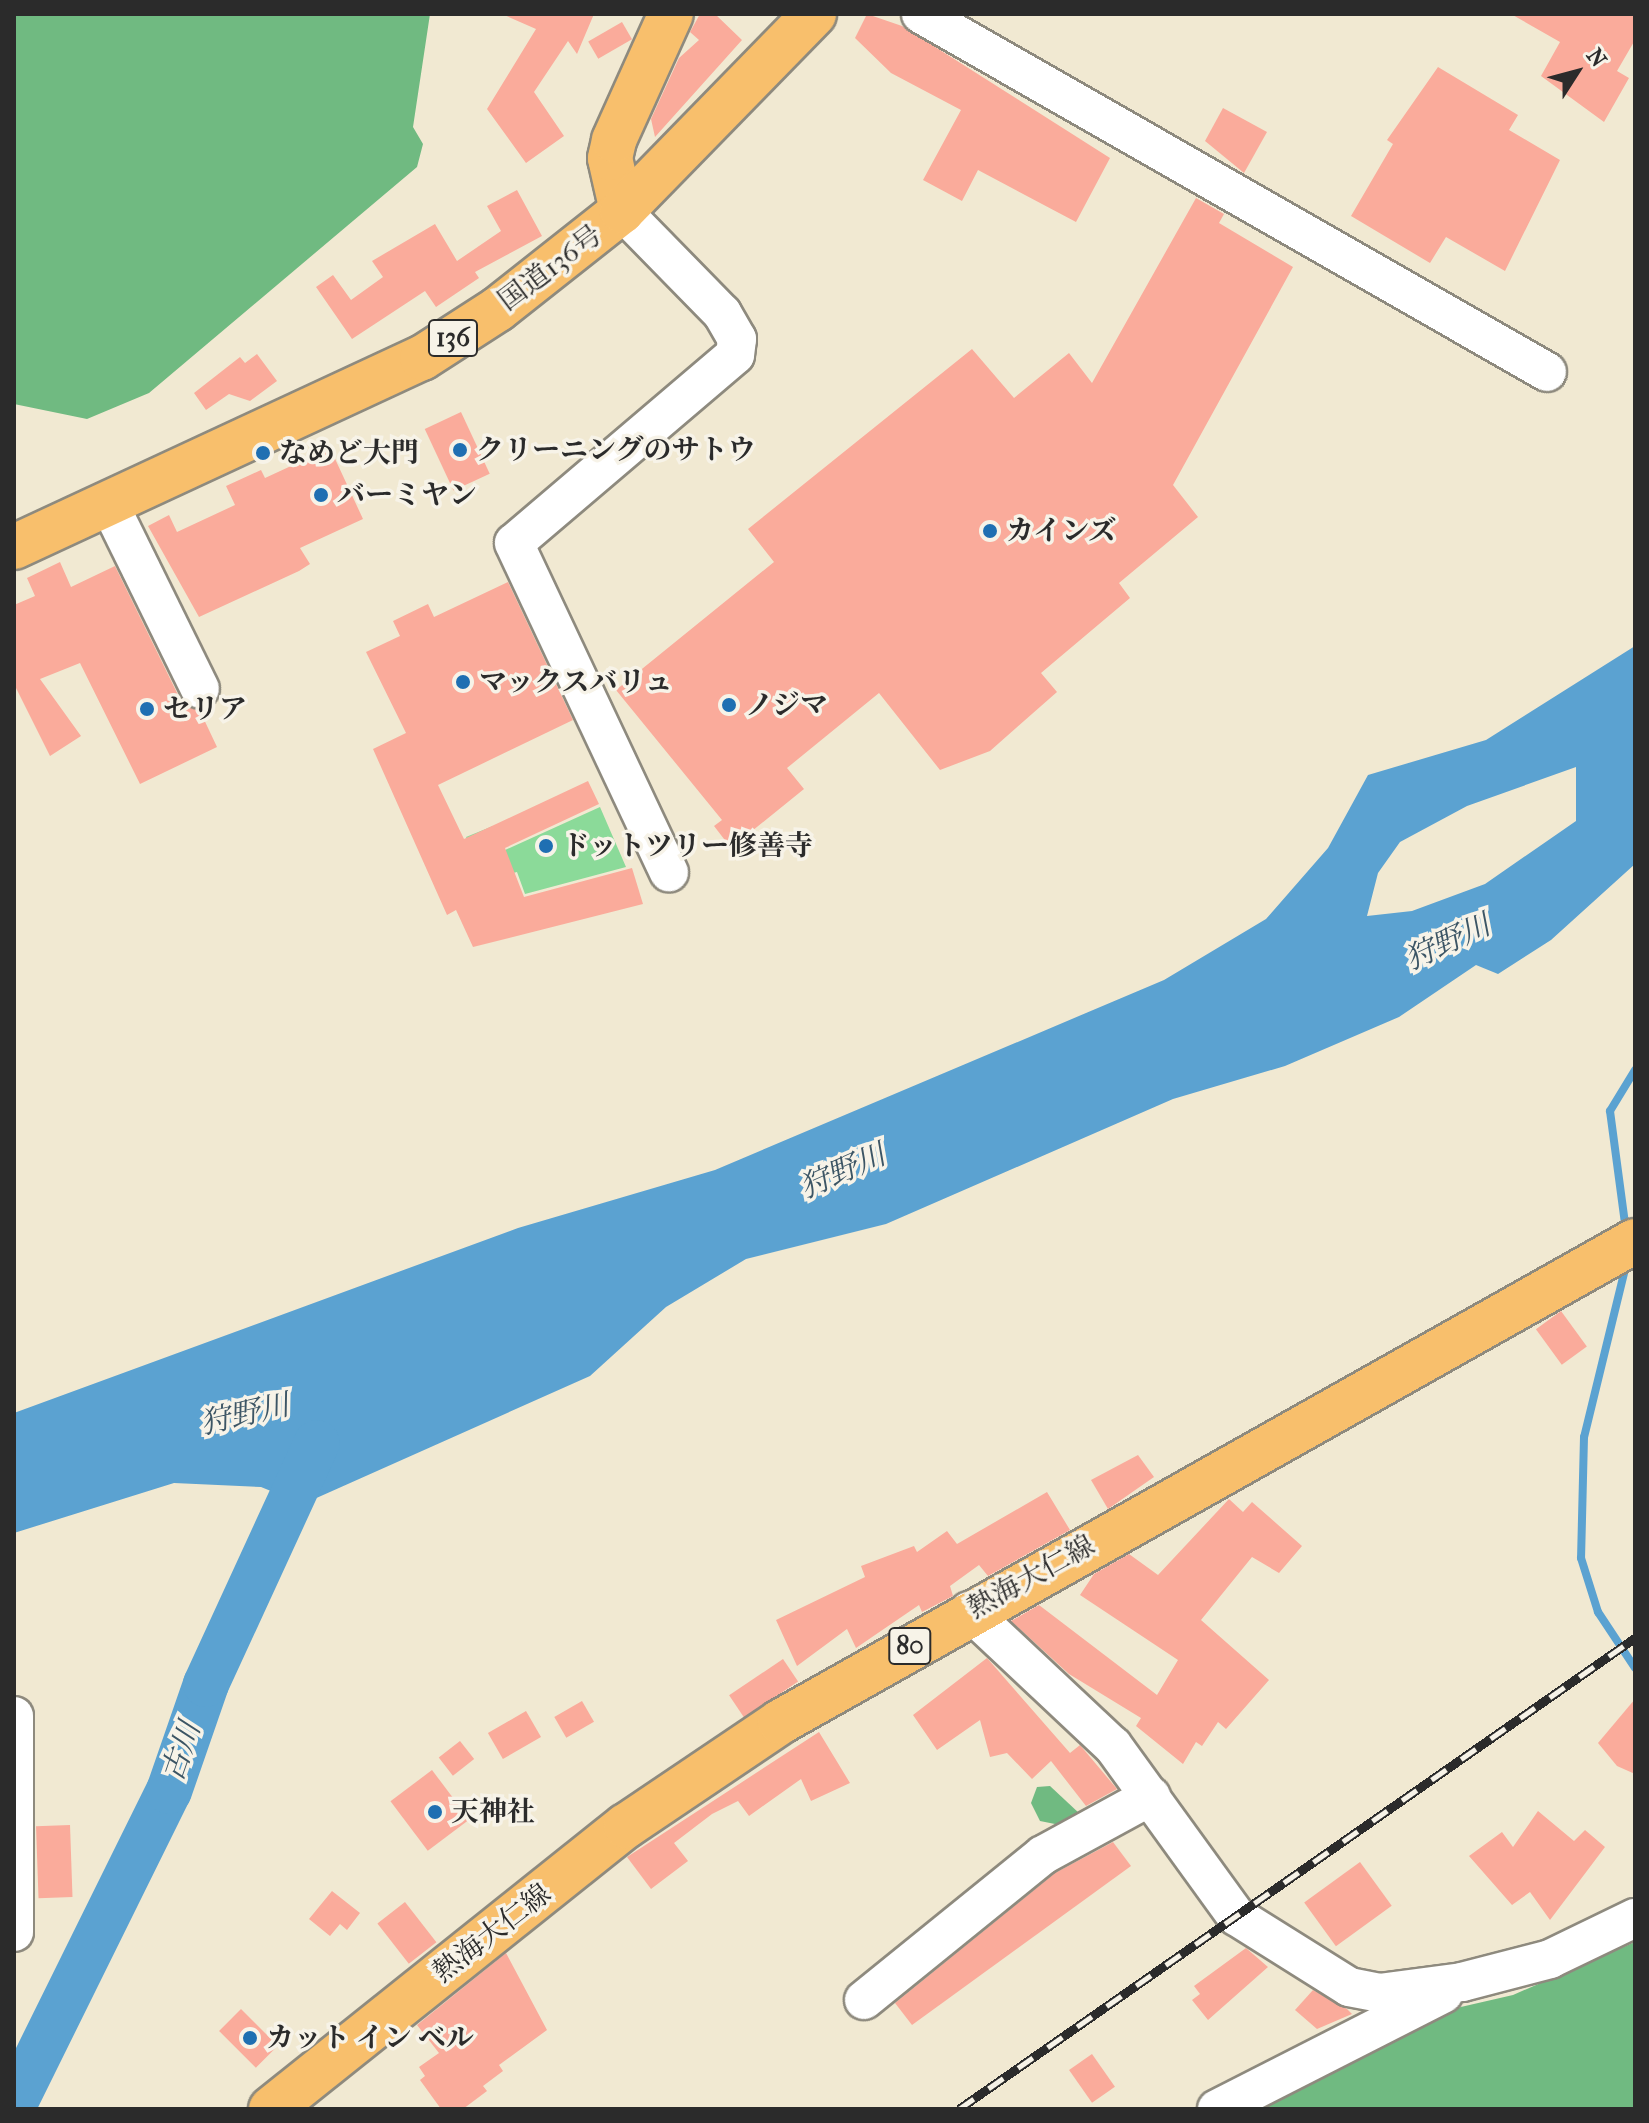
<!DOCTYPE html>
<meta charset="utf-8">
<style>
body{margin:0}
#map{position:relative;width:1649px;height:2123px;overflow:hidden;background:#f1e9d2;font-family:"IM FELL French Canon","Noto Serif JP",serif}
div>[style]{position:absolute}
[style*='--x']{left:calc(var(--x)*1px);top:calc(var(--y)*1px);width:calc(var(--w)*1px);rotate:calc(var(--a)*1deg)}
.green>*{inset:0;background:#8bda99}
.forest>*{inset:0;background:#70ba81}
.water>*{inset:0;background:#5ba2d1}
.stream>*{height:8px;margin:-4px;padding:0 4px;transform-origin:4px;border-radius:4px;background:#5ba2d1}
.river>*{height:46px;margin:-23px;padding:0 23px;transform-origin:23px;border-radius:23px;background:#5ba2d1}
.building>*{inset:0;background:#faab9b;transform-origin:0 0}
.roads{filter:drop-shadow(2px 0 #8e8a7e) drop-shadow(-2px 0 #8e8a7e) drop-shadow(0 2px #8e8a7e) drop-shadow(0 -2px #8e8a7e)}
.minor>*{height:38px;margin:-19px;padding:0 19px;transform-origin:19px;border-radius:19px;background:#fff}
.major>*{height:44px;margin:-22px;padding:0 22px;transform-origin:22px;border-radius:22px;background:#f8bf6c}
.highway>*{height:44px;margin:-22px;padding:0 22px;transform-origin:22px;border-radius:22px;background:#f8bf6c}
.rail>*{height:9px;margin-top:-4.5px;transform-origin:0;background:repeating-linear-gradient(90deg,#f7f3e8 0 18px,#2b2b2b 0 36px);box-sizing:border-box;border-block:2px solid #2b2b2b}
.dots>*{width:22px;height:22px;translate:-50% -50%;box-sizing:border-box;border:4px solid #f7f3e8;border-radius:50%}
span{translate:-50% -50%;white-space:nowrap;text-align:center;line-height:1.15;-webkit-text-stroke:7px #f7f3e8;paint-order:stroke}
.shield-label span{padding:2px 6px;background:#f7f3e8;border:2px solid;border-radius:6px;-webkit-text-stroke-width:0}
.shield-label{font-size:26px;color:#2b2b2b;font-weight:700}
.street-label{font-size:28px;color:#2b2b2b}
.poi-label{font-size:28px;color:#2b2b2b;font-weight:700}
.left{translate:0 -50%;text-align:left}
.water-label{font-size:30px;color:#3c5565;font-style:italic}
.frame{position:absolute;inset:0;border:16px solid #2b2b2b;pointer-events:none}
.north{position:absolute;left:1537px;top:32px;width:80px;height:80px;-webkit-text-stroke:6px #f7f3e8;paint-order:stroke;rotate:54deg;font-size:22px;font-weight:700;line-height:32px;text-align:center;color:#2b2b2b}
.north::after{content:'';display:block;margin:auto;width:28px;height:36px;background:#2b2b2b;clip-path:polygon(50% 0,100% 100%,50% 72%,0 100%)}
</style>
<div id="map">
<div class="green">
<div style="clip-path:polygon(600px 807px,626px 867px,525px 894px,517px 872px,486px 880px,466px 837px,493px 826px,505px 850px)"></div>
</div>
<div class="forest">
<div style="clip-path:polygon(14px 14px,430px 14px,413px 127px,423px 144px,417px 167px,149px 393px,87px 419px,14px 404px)"></div>
<div style="clip-path:polygon(1050px 1786px,1080px 1814px,1065px 1826px,1040px 1821px,1031px 1803px,1037px 1787px)"></div>
<div style="clip-path:polygon(1635px 1942px,1635px 2109px,1236px 2109px,1413px 2018px,1513px 1995px)"></div>
</div>
<div class="water">
<div style="clip-path:polygon(evenodd,1635px 646px,1635px 864px,1551px 940px,1498px 974px,1476px 965px,1399px 1017px,1285px 1066px,1173px 1099px,886px 1224px,746px 1259px,666px 1307px,590px 1376px,303px 1504px,261px 1487px,174px 1483px,14px 1533px,14px 1413px,518px 1228px,715px 1170px,1164px 980px,1266px 919px,1328px 848px,1368px 775px,1486px 740px,1635px 646px,1576px 767px,1576px 821px,1485px 884px,1412px 911px,1367px 916px,1378px 873px,1400px 842px,1467px 806px,1576px 767px)"></div>
</div>
<div class="stream">
<div style="--x:1626;--y:1231;--w:121;--a:-97.6"></div>
<div style="--x:1610;--y:1111;--w:48;--a:-58.6"></div>
<div style="--x:1627;--y:1261;--w:181;--a:103.7"></div>
<div style="--x:1584;--y:1437;--w:121;--a:91.4"></div>
<div style="--x:1581;--y:1558;--w:57;--a:72.5"></div>
<div style="--x:1598;--y:1612;--w:67;--a:56.5"></div>
</div>
<div class="river">
<div style="--x:14;--y:2104;--w:349;--a:-63.7"></div>
<div style="--x:169;--y:1791;--w:113;--a:-70.9"></div>
<div style="--x:206;--y:1684;--w:265;--a:-65.3"></div>
</div>
<div class="building">
<div style="clip-path:polygon(502px 14px,594px 14px,577px 54px,568px 41px,534px 92px,564px 136px,526px 163px,487px 109px,536px 29px)"></div>
<div style="clip-path:polygon(700px 14px,715px 14px,742px 40px,655px 137px,651px 119px,679px 58px,699px 40px,690px 32px)"></div>
<div style="clip-path:polygon(867px 14px,902px 26px,1110px 158px,1076px 222px,978px 170px,962px 201px,923px 180px,961px 110px,891px 73px,855px 38px)"></div>
<div style="clip-path:polygon(1511px 14px,1635px 14px,1635px 40px,1617px 71px,1629px 78px,1604px 122px,1541px 76px,1560px 42px)"></div>
<div style="left:622px;top:22px;width:20px;height:39px;rotate:60deg"></div>
<div style="clip-path:polygon(1438px 67px,1518px 115px,1509px 130px,1560px 160px,1505px 271px,1446px 237px,1430px 263px,1351px 216px,1393px 144px,1387px 140px)"></div>
<div style="clip-path:polygon(1223px 108px,1267px 132px,1244px 173px,1205px 141px)"></div>
<div style="clip-path:polygon(517px 190px,542px 236px,475px 272px,479px 278px,436px 307px,425px 291px,352px 339px,316px 287px,333px 275px,351px 300px,383px 277px,372px 261px,435px 224px,457px 261px,501px 231px,487px 206px)"></div>
<div style="clip-path:polygon(1196px 198px,1224px 214px,1219px 223px,1293px 267px,1173px 485px,1198px 517px,1119px 583px,1130px 598px,1041px 673px,1057px 692px,990px 751px,940px 770px,879px 693px,787px 768px,804px 789px,731px 848px,714px 826px,722px 820px,616px 690px,774px 562px,748px 529px,972px 349px,1014px 398px,1069px 353px,1092px 383px)"></div>
<div style="clip-path:polygon(257px 354px,277px 381px,250px 401px,229px 394px,206px 410px,194px 393px,240px 357px,245px 363px)"></div>
<div style="left:461px;top:412px;width:68px;height:40px;rotate:65deg"></div>
<div style="clip-path:polygon(330px 448px,363px 519px,300px 548px,310px 564px,299px 571px,199px 617px,148px 526px,169px 515px,177px 532px,235px 505px,226px 486px,261px 470px,265px 478px)"></div>
<div style="clip-path:polygon(60px 562px,71px 587px,115px 566px,180px 699px,200px 711px,217px 747px,140px 784px,80px 663px,40px 679px,81px 736px,50px 756px,14px 684px,14px 605px,35px 596px,27px 578px)"></div>
<div style="clip-path:polygon(508px 582px,573px 720px,438px 785px,464px 839px,588px 781px,599px 804px,505px 848px,524px 897px,632px 868px,643px 904px,473px 947px,456px 910px,447px 915px,373px 749px,406px 733px,366px 652px,400px 636px,393px 621px,428px 604px,434px 617px)"></div>
<div style="left:1561px;top:1311px;width:44px;height:31px;rotate:54deg"></div>
<div style="clip-path:polygon(1138px 1455px,1154px 1477px,1108px 1509px,1091px 1480px)"></div>
<div style="clip-path:polygon(1047px 1492px,1070px 1530px,988px 1576px,979px 1565px,950px 1586px,953px 1596px,922px 1612px,919px 1605px,856px 1648px,847px 1629px,797px 1666px,776px 1620px,865px 1577px,861px 1566px,914px 1546px,917px 1552px,947px 1531px,957px 1544px)"></div>
<div style="clip-path:polygon(1229px 1499px,1243px 1512px,1252px 1502px,1302px 1546px,1279px 1573px,1252px 1557px,1201px 1620px,1269px 1680px,1226px 1729px,1218px 1722px,1202px 1746px,1196px 1742px,1183px 1764px,1136px 1726px,1141px 1718px,1069px 1674px,1011px 1621px,1039px 1605px,1157px 1695px,1178px 1660px,1080px 1595px,1094px 1574px,1129px 1554px,1158px 1575px)"></div>
<div style="clip-path:polygon(987px 1658px,1070px 1753px,1080px 1745px,1117px 1789px,1086px 1806px,1051px 1761px,1032px 1779px,1007px 1753px,990px 1757px,980px 1720px,937px 1750px,913px 1715px)"></div>
<div style="left:783px;top:1659px;width:27px;height:65px;rotate:56deg"></div>
<div style="clip-path:polygon(1635px 1699px,1635px 1774px,1617px 1766px,1598px 1743px)"></div>
<div style="left:582px;top:1701px;width:24px;height:32px;rotate:60deg"></div>
<div style="left:526px;top:1711px;width:30px;height:44px;rotate:60deg"></div>
<div style="clip-path:polygon(819px 1732px,850px 1783px,811px 1801px,801px 1779px,749px 1816px,738px 1801px,712px 1814px,674px 1843px,688px 1861px,651px 1889px,627px 1857px)"></div>
<div style="left:460px;top:1741px;width:23px;height:27px;rotate:52deg"></div>
<div style="left:432px;top:1770px;width:62px;height:52px;rotate:53deg"></div>
<div style="clip-path:polygon(1538px 1811px,1574px 1841px,1585px 1830px,1605px 1847px,1550px 1920px,1530px 1892px,1512px 1905px,1469px 1856px,1502px 1832px,1513px 1847px)"></div>
<div style="left:70px;top:1825px;width:72px;height:34px;rotate:88deg"></div>
<div style="clip-path:polygon(1113px 1842px,1131px 1866px,912px 2025px,895px 2003px,1055px 1873px)"></div>
<div style="left:1360px;top:1862px;width:54px;height:69px;rotate:54deg"></div>
<div style="clip-path:polygon(332px 1891px,360px 1913px,347px 1930px,340px 1924px,330px 1936px,309px 1919px)"></div>
<div style="left:405px;top:1902px;width:51px;height:35px;rotate:52deg"></div>
<div style="clip-path:polygon(1246px 1948px,1268px 1967px,1208px 2020px,1192px 2000px,1200px 1994px,1194px 1986px)"></div>
<div style="clip-path:polygon(506px 1953px,547px 2030px,499px 2065px,503px 2071px,483px 2086px,487px 2091px,463px 2109px,441px 2109px,420px 2080px,425px 2076px,419px 2067px,439px 2053px,417px 2025px)"></div>
<div style="clip-path:polygon(1313px 1990px,1347px 2009px,1352px 2014px,1317px 2029px,1295px 2010px)"></div>
<div style="left:241px;top:2009px;width:52px;height:31px;rotate:45deg"></div>
<div style="left:1092px;top:2054px;width:40px;height:28px;rotate:55deg"></div>
</div>
<div class="roads">
<div class="minor">
<div style="--x:921;--y:14;--w:721;--a:29.76"></div>
<div style="--x:622;--y:211;--w:143;--a:45.6"></div>
<div style="--x:722;--y:313;--w:30;--a:60"></div>
<div style="--x:737;--y:339;--w:16;--a:97"></div>
<div style="--x:735;--y:355;--w:290;--a:139.6"></div>
<div style="--x:514;--y:543;--w:364;--a:64.8"></div>
<div style="--x:108;--y:502;--w:208;--a:63.8"></div>
<div style="--x:969;--y:1611;--w:197;--a:43.2"></div>
<div style="--x:1113;--y:1746;--w:210;--a:54.1"></div>
<div style="--x:1236;--y:1916;--w:133;--a:32.1"></div>
<div style="--x:1349;--y:1987;--w:31;--a:11"></div>
<div style="--x:1379;--y:1993;--w:84;--a:-7.5"></div>
<div style="--x:1462;--y:1982;--w:91;--a:-14.6"></div>
<div style="--x:1550;--y:1959;--w:94;--a:-25.8"></div>
<div style="--x:14;--y:1716;--w:216;--a:90"></div>
<div style="--x:864;--y:2000;--w:230;--a:-39"></div>
<div style="--x:1043;--y:1855;--w:123;--a:-28.6"></div>
<div style="--x:1217;--y:2109;--w:254;--a:-27"></div>
</div>
<div class="major">
<div style="--x:622;--y:211;--w:54;--a:-102.8"></div>
<div style="--x:610;--y:158;--w:18;--a:-77"></div>
<div style="--x:614;--y:140;--w:138;--a:-65.7"></div>
<div style="--x:271;--y:2109;--w:454;--a:-38.6"></div>
<div style="--x:626;--y:1826;--w:186;--a:-34"></div>
<div style="--x:780;--y:1722;--w:981;--a:-29.36"></div>
</div>
<div class="highway">
<div style="--x:14;--y:547;--w:450;--a:-24.9"></div>
<div style="--x:422;--y:358;--w:90;--a:-32.8"></div>
<div style="--x:498;--y:309;--w:158;--a:-38.3"></div>
<div style="--x:622;--y:211;--w:275;--a:-45.7"></div>
</div>
</div>
<div class="rail">
<div style="--x:959;--y:2109;--w:824;--a:-34.87"></div>
</div>
<div class="dots">
<div style="left:460px;top:450px;background:#1f6fb2"></div>
<div style="left:263px;top:453px;background:#1f6fb2"></div>
<div style="left:321px;top:495px;background:#1f6fb2"></div>
<div style="left:990px;top:531px;background:#1f6fb2"></div>
<div style="left:463px;top:682px;background:#1f6fb2"></div>
<div style="left:729px;top:705px;background:#1f6fb2"></div>
<div style="left:147px;top:709px;background:#1f6fb2"></div>
<div style="left:546px;top:846px;background:#1f6fb2"></div>
<div style="left:435px;top:1812px;background:#1f6fb2"></div>
<div style="left:250px;top:2038px;background:#1f6fb2"></div>
</div>
<div class="shield-label">
<span style="left:453px;top:338px">136</span>
<span style="left:910px;top:1646px">80</span>
</div>
<div class="street-label">
<span style="left:550px;top:268px;rotate:-37deg">国道136号</span>
<span style="left:1031px;top:1577px;rotate:-29deg">熱海大仁線</span>
<span style="left:492px;top:1933px;rotate:-38deg">熱海大仁線</span>
</div>
<div class="poi-label">
<span class="left" style="left:476px;top:450px">クリーニングのサトウ</span>
<span class="left" style="left:279px;top:453px">なめど大門</span>
<span class="left" style="left:337px;top:495px">バーミヤン</span>
<span class="left" style="left:1006px;top:531px">カインズ</span>
<span class="left" style="left:479px;top:682px">マックスバリュ</span>
<span class="left" style="left:745px;top:705px">ノジマ</span>
<span class="left" style="left:163px;top:709px">セリア</span>
<span class="left" style="left:562px;top:846px">ドットツリー修善寺</span>
<span class="left" style="left:451px;top:1812px">天神社</span>
<span class="left" style="left:266px;top:2038px">カット イン ベル</span>
</div>
<div class="water-label">
<span style="left:1448px;top:943px;rotate:-25deg">狩野川</span>
<span style="left:843px;top:1172px;rotate:-24deg">狩野川</span>
<span style="left:245px;top:1415px;rotate:-13deg">狩野川</span>
<span style="left:182px;top:1752px;rotate:-71deg">古川</span>
</div>
<div class="frame"></div>
<div class="north">N</div>
</div>
